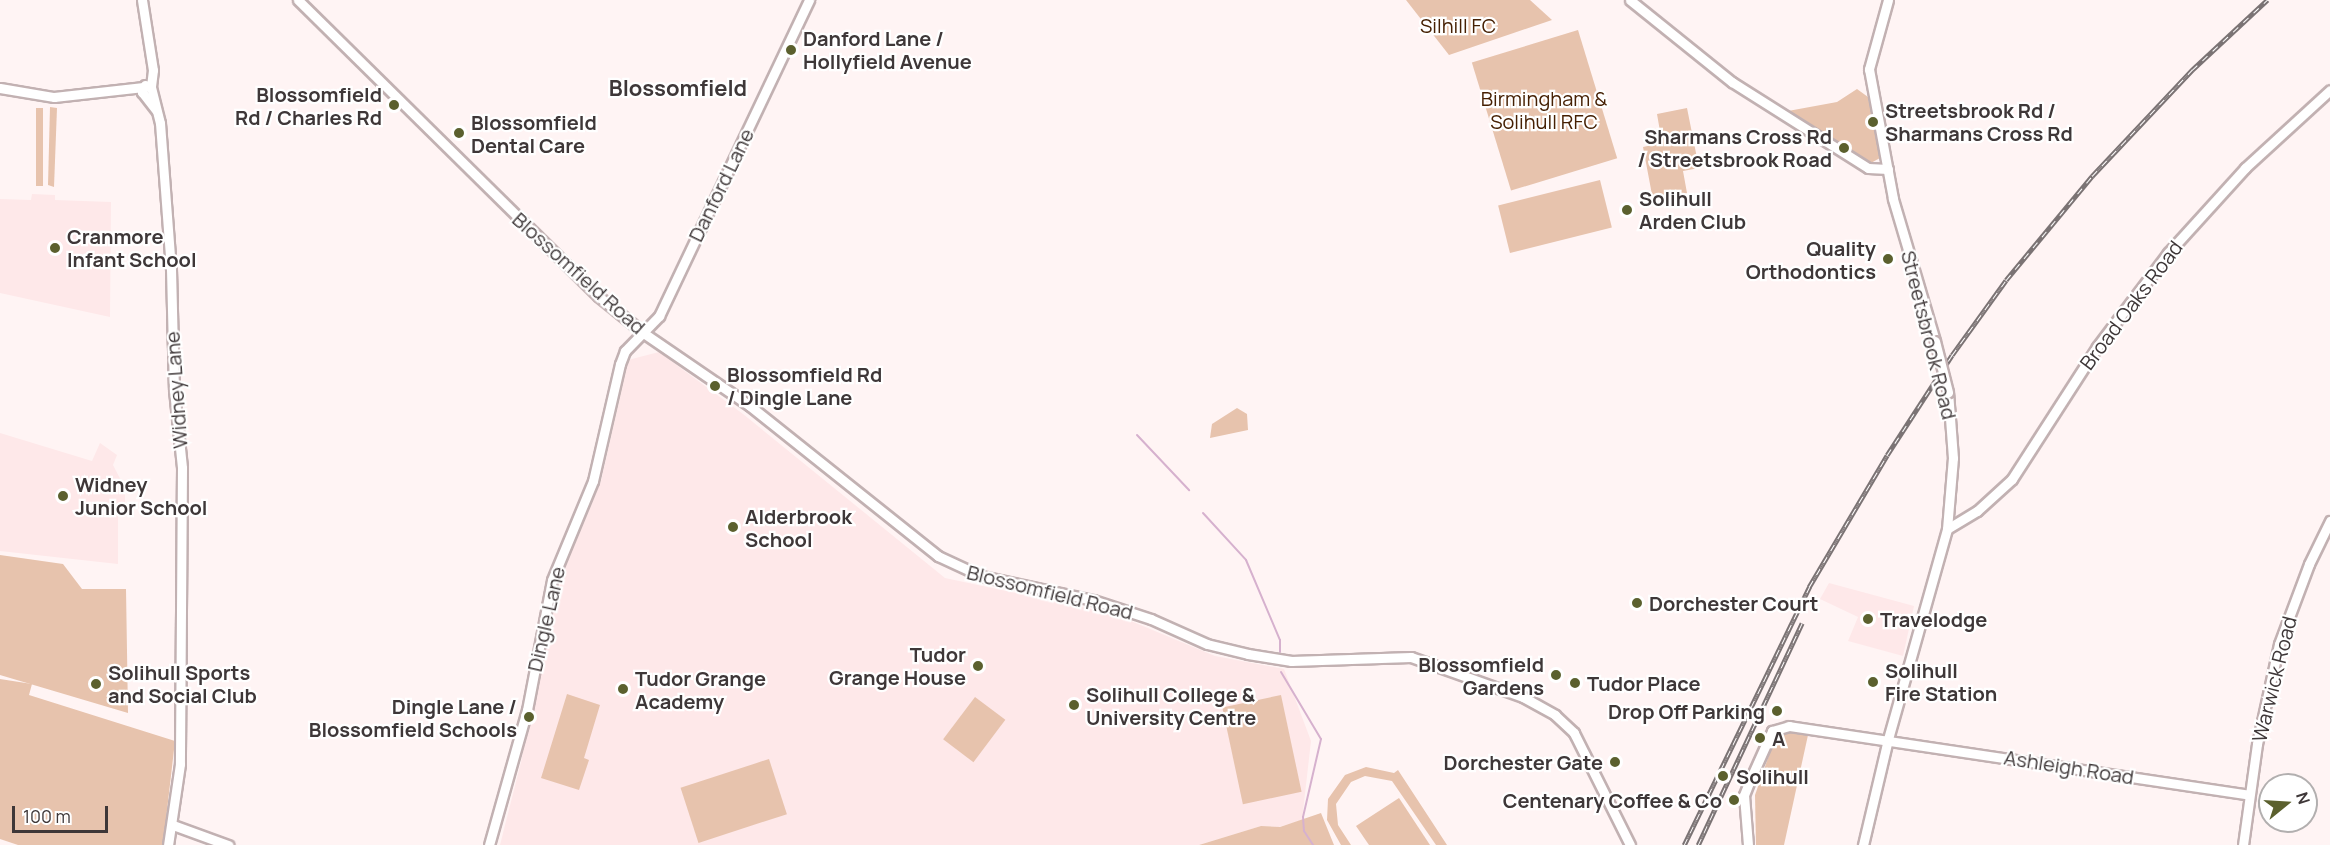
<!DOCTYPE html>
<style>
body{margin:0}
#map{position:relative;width:2330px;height:845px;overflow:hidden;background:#fff4f4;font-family:Manrope,sans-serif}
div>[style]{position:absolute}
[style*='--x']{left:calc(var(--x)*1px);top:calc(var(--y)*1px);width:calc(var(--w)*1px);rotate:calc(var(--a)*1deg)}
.built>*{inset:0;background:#fee8e9}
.green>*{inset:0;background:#e7c3ad;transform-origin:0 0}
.stream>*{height:2px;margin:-1px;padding:0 1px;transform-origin:1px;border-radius:1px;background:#d6b1ce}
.roads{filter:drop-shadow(2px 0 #c2b1b2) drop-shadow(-2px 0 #c2b1b2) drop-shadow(0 2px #c2b1b2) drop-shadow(0 -2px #c2b1b2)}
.secondary>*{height:9px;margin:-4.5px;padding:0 4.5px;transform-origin:4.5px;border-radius:4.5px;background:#fff}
.rail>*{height:4.5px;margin-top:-2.25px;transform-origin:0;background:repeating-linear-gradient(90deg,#fff 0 7px,#7b7374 0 14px);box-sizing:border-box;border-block:2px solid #7b7374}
.bridges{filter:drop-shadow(2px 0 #c2b1b2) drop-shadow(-2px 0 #c2b1b2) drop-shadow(0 2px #c2b1b2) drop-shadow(0 -2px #c2b1b2)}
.secondary-bridge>*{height:9px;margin:-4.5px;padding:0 4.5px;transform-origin:4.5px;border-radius:4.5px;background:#fff}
.dots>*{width:16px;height:16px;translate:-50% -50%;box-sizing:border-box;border:3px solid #fff;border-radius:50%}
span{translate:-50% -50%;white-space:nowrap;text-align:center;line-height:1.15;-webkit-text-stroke:4.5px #fff;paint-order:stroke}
.park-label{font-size:20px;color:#462003}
.poi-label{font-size:20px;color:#3e3738;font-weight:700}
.left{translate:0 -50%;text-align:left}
.right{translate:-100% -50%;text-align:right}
.street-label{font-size:20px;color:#3e3738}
.quarter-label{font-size:22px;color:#3e3738;font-weight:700}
.north{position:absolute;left:2258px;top:773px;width:60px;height:60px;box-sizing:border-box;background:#fff;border:2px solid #b2afaf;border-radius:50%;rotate:72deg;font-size:16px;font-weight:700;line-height:24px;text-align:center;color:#3e3738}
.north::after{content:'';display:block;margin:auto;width:21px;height:27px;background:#5b602e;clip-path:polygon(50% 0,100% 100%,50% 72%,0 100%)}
.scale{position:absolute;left:12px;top:806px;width:96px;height:27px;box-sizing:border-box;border:3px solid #3e3738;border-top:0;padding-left:8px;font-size:18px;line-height:21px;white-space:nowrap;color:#3e3738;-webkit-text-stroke:4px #fff;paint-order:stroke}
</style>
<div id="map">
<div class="built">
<div style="clip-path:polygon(32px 194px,55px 195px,55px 200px,111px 202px,110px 317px,0 293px,0 199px,31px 200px)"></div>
<div style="clip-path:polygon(659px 352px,743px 414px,945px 578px,1114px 614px,1215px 656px,1284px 669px,1311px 741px,1302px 820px,1279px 827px,1261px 826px,1199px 845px,500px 845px,521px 762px,554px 593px,601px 481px,628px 360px)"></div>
<div style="clip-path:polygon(0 433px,92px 461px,100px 443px,117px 455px,113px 465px,125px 488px,125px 504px,118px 504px,118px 564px,0 551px)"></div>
<div style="clip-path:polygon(1829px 583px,1914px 606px,1903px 656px,1848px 641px,1858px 617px,1820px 599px)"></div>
</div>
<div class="green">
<div style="clip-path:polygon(1406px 0,1530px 0,1552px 20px,1449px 55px)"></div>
<div style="left:1578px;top:30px;width:134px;height:111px;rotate:73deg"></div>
<div style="clip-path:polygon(1857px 89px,1868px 97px,1880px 158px,1869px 164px,1788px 111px,1837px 102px)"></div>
<div style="clip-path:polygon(50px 107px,57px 108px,54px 187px,48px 185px)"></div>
<div style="left:36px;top:108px;width:7px;height:78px"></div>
<div style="clip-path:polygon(1687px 108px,1699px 168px,1683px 171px,1687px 193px,1653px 200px,1643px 147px,1662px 143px,1657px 114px)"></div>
<div style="left:1600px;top:180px;width:49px;height:105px;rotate:76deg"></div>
<div style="clip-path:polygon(1237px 408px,1247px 414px,1248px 430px,1210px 438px,1212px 424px)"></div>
<div style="clip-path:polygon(0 555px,63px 564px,82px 589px,126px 589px,128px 713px,0 675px)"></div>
<div style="clip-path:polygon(0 679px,32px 684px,29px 695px,175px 741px,163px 845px,18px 845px,0 839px)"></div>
<div style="clip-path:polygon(567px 694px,600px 705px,584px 758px,589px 760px,579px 790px,541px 778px)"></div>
<div style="left:1281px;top:695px;width:99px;height:60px;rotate:78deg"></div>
<div style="left:975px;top:697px;width:38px;height:53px;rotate:37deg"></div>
<div style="clip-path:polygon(1793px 732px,1808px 735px,1784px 845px,1756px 845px,1755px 795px,1774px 741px,1781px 733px)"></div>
<div style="left:769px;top:759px;width:58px;height:93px;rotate:72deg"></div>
<div style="clip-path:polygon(1366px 767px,1394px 773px,1398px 770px,1447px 845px,1436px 845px,1392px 781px,1365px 776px,1351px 782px,1336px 804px,1338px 825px,1351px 845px,1341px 845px,1327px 820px,1328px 799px,1345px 775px)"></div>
<div style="clip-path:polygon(1399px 798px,1430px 845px,1369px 845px,1356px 826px)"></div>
<div style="clip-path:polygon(1321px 813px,1334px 845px,1199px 845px,1261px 826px,1280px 827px)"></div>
</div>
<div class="stream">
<div style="--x:1137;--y:435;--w:76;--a:46.6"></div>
<div style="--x:1203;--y:513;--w:64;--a:47.5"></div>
<div style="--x:1246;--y:560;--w:87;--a:67"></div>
<div style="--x:1280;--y:640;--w:12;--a:90"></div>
<div style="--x:1281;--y:672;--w:78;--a:59.2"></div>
<div style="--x:1321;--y:739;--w:80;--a:103"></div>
<div style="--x:1303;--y:817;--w:14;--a:86"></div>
<div style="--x:1304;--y:831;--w:17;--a:57"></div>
</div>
<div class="roads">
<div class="secondary">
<div style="--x:142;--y:0;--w:71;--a:81.1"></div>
<div style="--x:153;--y:70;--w:17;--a:97"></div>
<div style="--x:151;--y:87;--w:37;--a:76"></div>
<div style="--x:160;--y:123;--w:146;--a:85.7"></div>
<div style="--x:171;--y:269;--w:121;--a:88.6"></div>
<div style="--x:174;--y:390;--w:78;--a:84.1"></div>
<div style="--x:182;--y:468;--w:296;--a:90.4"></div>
<div style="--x:180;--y:764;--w:82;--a:98.4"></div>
<div style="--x:298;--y:0;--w:421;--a:44.6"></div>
<div style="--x:598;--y:296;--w:60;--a:39"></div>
<div style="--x:645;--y:334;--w:127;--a:34.4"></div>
<div style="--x:750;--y:406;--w:241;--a:38.6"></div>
<div style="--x:938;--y:556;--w:47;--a:24.9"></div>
<div style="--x:981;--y:576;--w:115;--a:12.1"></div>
<div style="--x:1093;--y:600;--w:61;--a:18.1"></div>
<div style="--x:1151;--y:619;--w:61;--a:24.1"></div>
<div style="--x:1207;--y:644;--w:42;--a:13.7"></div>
<div style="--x:1248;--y:654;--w:44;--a:9.2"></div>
<div style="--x:1291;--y:661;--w:120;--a:-1.9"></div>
<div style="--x:1411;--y:657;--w:119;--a:19.7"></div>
<div style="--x:1523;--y:697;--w:37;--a:29"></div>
<div style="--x:1555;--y:715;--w:26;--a:43"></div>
<div style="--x:1574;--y:733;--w:125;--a:63.4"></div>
<div style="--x:1630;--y:0;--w:131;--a:38.8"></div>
<div style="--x:1732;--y:82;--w:161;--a:32.3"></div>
<div style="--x:1868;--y:168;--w:20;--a:3"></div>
<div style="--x:1888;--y:0;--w:72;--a:105.4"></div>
<div style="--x:1869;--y:69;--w:132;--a:79.5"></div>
<div style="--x:1893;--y:199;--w:148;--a:73.5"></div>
<div style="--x:145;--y:85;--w:8;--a:113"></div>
<div style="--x:142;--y:92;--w:23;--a:52"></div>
<div style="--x:0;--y:88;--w:55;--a:9.5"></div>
<div style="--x:54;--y:97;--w:90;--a:-6.4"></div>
<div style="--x:1947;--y:529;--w:35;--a:-31"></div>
<div style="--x:1977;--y:511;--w:47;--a:-42.4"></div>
<div style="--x:2012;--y:479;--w:157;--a:-57.2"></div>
<div style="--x:2097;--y:347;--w:118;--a:-52.9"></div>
<div style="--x:2168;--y:253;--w:115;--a:-47.8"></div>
<div style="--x:2245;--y:168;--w:115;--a:-42.5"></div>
<div style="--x:173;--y:825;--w:59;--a:20"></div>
<div style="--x:489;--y:845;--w:140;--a:-74.3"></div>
<div style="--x:527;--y:710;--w:132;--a:-79.1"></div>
<div style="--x:552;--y:580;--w:107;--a:-67.5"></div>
<div style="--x:593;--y:481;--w:120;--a:-77"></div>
<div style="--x:620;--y:364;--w:14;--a:-69"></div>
<div style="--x:625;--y:351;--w:49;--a:-45.8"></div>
<div style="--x:659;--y:316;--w:350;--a:-64.6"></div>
<div style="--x:1748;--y:845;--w:50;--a:-94.6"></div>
<div style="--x:1744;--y:795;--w:16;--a:-68"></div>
<div style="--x:1750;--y:780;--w:54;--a:-65.8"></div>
<div style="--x:1772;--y:731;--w:18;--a:-16"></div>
<div style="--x:1789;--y:726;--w:465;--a:8.5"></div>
<div style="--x:1863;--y:845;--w:109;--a:-76.7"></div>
<div style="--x:1888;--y:739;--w:218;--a:-74.3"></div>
<div style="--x:1947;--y:529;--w:71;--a:-85.2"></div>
<div style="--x:1953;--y:458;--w:66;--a:-94.3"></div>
<div style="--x:2243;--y:845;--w:102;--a:-82.1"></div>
<div style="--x:2257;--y:744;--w:102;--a:-77.6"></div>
<div style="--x:2279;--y:644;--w:85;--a:-69.4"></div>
<div style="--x:2309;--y:564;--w:48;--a:-64"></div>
</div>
</div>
<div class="rail">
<div style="--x:1684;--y:845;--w:287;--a:-64.1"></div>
<div style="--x:1809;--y:587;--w:153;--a:-59.4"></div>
<div style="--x:1887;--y:455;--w:119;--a:-57"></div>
<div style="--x:1952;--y:355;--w:92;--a:-54.2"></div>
<div style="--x:2006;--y:280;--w:135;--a:-50.4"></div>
<div style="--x:2092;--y:176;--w:146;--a:-46.7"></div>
<div style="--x:2192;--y:70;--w:103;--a:-43"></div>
<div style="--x:1698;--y:845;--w:245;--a:-64.9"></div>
</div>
<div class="bridges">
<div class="secondary-bridge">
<div style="--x:1935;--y:341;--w:53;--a:75.7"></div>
</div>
</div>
<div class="dots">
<div style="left:791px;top:50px;background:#5b602e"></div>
<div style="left:394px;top:105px;background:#5b602e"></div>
<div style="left:1873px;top:122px;background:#5b602e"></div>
<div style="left:459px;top:133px;background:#5b602e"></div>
<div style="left:1844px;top:148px;background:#5b602e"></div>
<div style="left:1627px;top:210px;background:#5b602e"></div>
<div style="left:55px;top:248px;background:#5b602e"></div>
<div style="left:1888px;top:259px;background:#5b602e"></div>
<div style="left:715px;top:386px;background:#5b602e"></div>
<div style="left:63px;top:496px;background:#5b602e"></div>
<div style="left:733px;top:527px;background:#5b602e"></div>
<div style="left:1637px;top:603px;background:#5b602e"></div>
<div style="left:1868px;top:619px;background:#5b602e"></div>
<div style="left:978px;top:666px;background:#5b602e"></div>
<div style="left:1556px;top:675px;background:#5b602e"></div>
<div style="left:1873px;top:682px;background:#5b602e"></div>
<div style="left:1575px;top:683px;background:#5b602e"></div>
<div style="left:96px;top:684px;background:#5b602e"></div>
<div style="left:623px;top:689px;background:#5b602e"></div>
<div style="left:1074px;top:705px;background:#5b602e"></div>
<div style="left:1777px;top:711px;background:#5b602e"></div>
<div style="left:529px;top:717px;background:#5b602e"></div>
<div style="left:1760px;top:738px;background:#5b602e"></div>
<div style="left:1615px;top:762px;background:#5b602e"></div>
<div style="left:1723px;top:776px;background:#5b602e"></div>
<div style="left:1734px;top:800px;background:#5b602e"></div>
</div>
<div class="park-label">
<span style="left:1458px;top:25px">Silhill FC</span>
<span style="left:1544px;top:110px">Birmingham &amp;<br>Solihull RFC</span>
</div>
<div class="poi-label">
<span class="left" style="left:803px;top:50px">Danford Lane /<br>Hollyfield Avenue</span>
<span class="right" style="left:382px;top:106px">Blossomfield<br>Rd / Charles Rd</span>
<span class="left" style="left:1885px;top:122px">Streetsbrook Rd /<br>Sharmans Cross Rd</span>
<span class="left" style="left:471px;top:134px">Blossomfield<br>Dental Care</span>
<span class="right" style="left:1832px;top:148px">Sharmans Cross Rd<br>/ Streetsbrook Road</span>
<span class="left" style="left:1639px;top:210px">Solihull<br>Arden Club</span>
<span class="left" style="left:67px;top:248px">Cranmore<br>Infant School</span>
<span class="right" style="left:1876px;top:260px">Quality<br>Orthodontics</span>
<span class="left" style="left:727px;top:386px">Blossomfield Rd<br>/ Dingle Lane</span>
<span class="left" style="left:75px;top:496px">Widney<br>Junior School</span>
<span class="left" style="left:745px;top:528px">Alderbrook<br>School</span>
<span class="left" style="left:1649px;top:603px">Dorchester Court</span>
<span class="left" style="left:1880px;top:619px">Travelodge</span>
<span class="right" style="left:966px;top:666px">Tudor<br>Grange House</span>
<span class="right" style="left:1544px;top:676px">Blossomfield<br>Gardens</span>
<span class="left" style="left:1885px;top:682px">Solihull<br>Fire Station</span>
<span class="left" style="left:108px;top:684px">Solihull Sports<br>and Social Club</span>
<span class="left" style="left:635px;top:690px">Tudor Grange<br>Academy</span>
<span class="left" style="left:1587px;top:683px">Tudor Place</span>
<span class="left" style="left:1086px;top:706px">Solihull College &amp;<br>University Centre</span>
<span class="right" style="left:517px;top:718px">Dingle Lane /<br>Blossomfield Schools</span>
<span class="right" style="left:1765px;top:711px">Drop Off Parking</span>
<span class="left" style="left:1772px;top:738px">A</span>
<span class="right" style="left:1603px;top:762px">Dorchester Gate</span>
<span class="left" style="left:1736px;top:776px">Solihull</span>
<span class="right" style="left:1722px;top:800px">Centenary Coffee &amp; Co</span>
</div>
<div class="street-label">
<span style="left:721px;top:185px;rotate:-64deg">Danford Lane</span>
<span style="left:579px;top:273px;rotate:42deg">Blossomfield Road</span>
<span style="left:2131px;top:305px;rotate:-53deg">Broad Oaks Road</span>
<span style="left:1929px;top:335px;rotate:76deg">Streetsbrook Road</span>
<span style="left:176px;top:390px;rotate:-94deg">Widney Lane</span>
<span style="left:1050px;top:592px;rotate:14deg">Blossomfield Road</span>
<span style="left:546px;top:619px;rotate:-77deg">Dingle Lane</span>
<span style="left:2274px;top:679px;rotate:-76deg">Warwick Road</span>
<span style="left:2069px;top:767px;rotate:9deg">Ashleigh Road</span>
</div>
<div class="quarter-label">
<span style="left:678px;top:89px">Blossomfield</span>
</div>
<div class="north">N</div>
<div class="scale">100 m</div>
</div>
